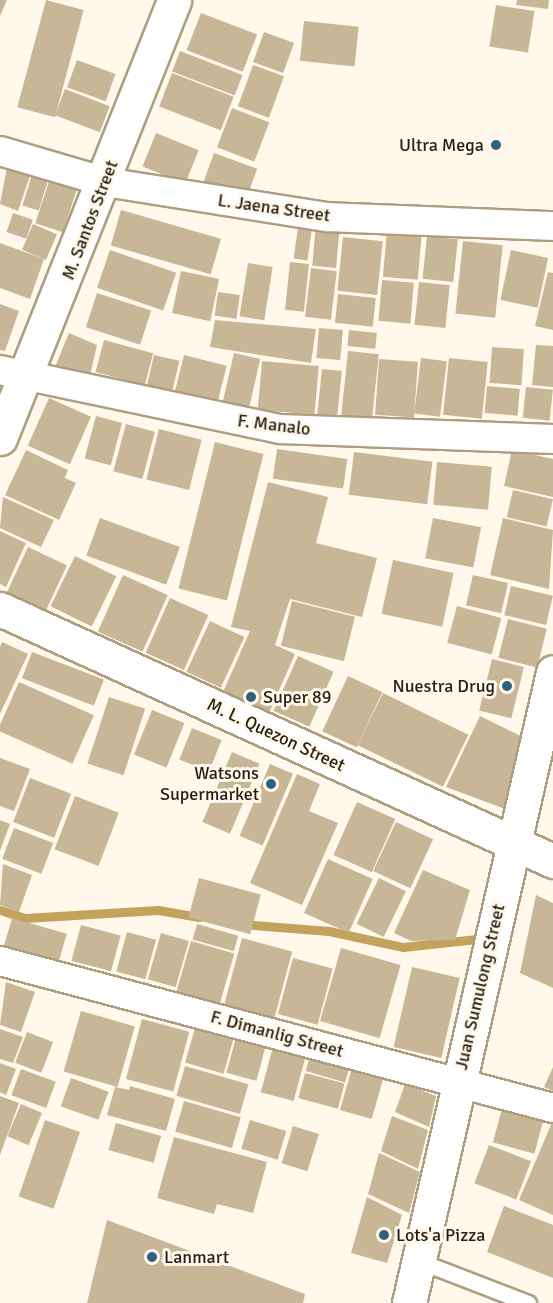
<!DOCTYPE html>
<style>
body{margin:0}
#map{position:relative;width:553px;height:1303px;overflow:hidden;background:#fff8eb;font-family:Signika,sans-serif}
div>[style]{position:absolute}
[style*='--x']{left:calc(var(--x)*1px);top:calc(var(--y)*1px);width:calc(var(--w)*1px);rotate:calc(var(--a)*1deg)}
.stream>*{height:9px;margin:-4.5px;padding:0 4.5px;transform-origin:4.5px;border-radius:4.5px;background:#c3a25c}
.building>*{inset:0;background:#c7b797;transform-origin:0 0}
.roads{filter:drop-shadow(2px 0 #ae9e7f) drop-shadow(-2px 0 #ae9e7f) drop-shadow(0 2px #ae9e7f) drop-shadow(0 -2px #ae9e7f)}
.lane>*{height:15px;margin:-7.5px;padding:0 7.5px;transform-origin:7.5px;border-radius:7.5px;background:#fff}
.street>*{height:28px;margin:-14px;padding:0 14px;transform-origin:14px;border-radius:14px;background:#fff}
.secondary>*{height:33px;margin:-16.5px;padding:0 16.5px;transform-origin:16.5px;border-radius:16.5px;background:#fff}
.dots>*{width:16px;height:16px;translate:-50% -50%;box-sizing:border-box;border:3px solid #fff8eb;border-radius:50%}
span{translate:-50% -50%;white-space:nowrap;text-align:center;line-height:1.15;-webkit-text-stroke:6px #fff8eb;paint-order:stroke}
.poi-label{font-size:18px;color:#251f13}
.right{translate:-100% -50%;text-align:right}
.left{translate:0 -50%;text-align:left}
.street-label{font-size:18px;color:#251f13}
</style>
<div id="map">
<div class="stream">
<div style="--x:0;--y:910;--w:26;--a:18"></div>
<div style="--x:25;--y:918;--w:133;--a:-3.4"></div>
<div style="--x:158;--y:910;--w:42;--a:9.7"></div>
<div style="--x:242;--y:924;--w:87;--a:4.6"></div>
<div style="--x:329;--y:931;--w:76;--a:12.2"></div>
<div style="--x:403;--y:947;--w:74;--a:-6.2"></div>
</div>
<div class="building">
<div style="clip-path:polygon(0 0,7px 0,0 16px)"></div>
<div style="left:46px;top:0;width:39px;height:111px;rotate:15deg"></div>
<div style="clip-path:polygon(517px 0,549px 0,548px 9px,516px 5px)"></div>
<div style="left:496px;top:5px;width:39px;height:42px;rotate:9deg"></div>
<div style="left:201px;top:13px;width:60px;height:40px;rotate:21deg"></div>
<div style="left:304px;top:21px;width:55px;height:40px;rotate:6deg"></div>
<div style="left:264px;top:32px;width:32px;height:32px;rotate:20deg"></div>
<div style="left:180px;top:51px;width:67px;height:22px;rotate:21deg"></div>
<div style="left:77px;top:60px;width:41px;height:29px;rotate:20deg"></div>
<div style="left:253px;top:65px;width:33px;height:44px;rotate:20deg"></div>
<div style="left:172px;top:73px;width:66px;height:36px;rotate:21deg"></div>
<div style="left:65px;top:89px;width:48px;height:28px;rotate:21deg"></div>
<div style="left:232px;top:108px;width:40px;height:42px;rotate:21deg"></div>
<div style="left:156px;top:133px;width:46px;height:36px;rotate:22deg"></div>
<div style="left:214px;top:153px;width:46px;height:35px;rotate:20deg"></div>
<div style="clip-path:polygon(8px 162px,32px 170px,18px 211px,0 204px)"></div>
<div style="left:33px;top:171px;width:17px;height:36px;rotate:17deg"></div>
<div style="left:52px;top:172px;width:29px;height:54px;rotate:18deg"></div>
<div style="left:121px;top:210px;width:104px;height:37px;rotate:16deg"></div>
<div style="left:13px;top:213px;width:21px;height:20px;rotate:19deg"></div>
<div style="left:299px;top:220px;width:14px;height:39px;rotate:8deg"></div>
<div style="left:316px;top:223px;width:24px;height:43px;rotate:5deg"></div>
<div style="left:33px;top:224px;width:26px;height:28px;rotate:23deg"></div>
<div style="left:387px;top:230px;width:35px;height:47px;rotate:5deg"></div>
<div style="left:427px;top:236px;width:31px;height:43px;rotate:6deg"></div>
<div style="left:343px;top:237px;width:40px;height:54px;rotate:6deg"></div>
<div style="left:463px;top:241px;width:40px;height:73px;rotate:6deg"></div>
<div style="clip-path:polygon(0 243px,44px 259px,30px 299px,0 288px)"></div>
<div style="left:110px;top:250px;width:70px;height:40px;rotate:19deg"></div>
<div style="left:511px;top:250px;width:38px;height:51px;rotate:12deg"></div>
<div style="left:290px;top:262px;width:19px;height:48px;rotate:6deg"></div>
<div style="left:248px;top:263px;width:25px;height:54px;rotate:9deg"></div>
<div style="left:311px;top:268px;width:26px;height:49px;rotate:7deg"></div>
<div style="left:181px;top:271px;width:39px;height:43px;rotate:12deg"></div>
<div style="clip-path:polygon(548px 272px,553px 273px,553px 330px,535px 326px)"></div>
<div style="left:382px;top:280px;width:32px;height:41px;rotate:5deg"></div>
<div style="left:419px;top:282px;width:31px;height:43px;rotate:6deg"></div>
<div style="left:218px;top:292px;width:22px;height:24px;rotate:8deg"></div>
<div style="left:97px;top:293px;width:57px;height:36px;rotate:18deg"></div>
<div style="left:338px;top:294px;width:38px;height:29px;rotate:6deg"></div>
<div style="clip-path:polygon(0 304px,19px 311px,5px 351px,0 350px)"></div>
<div style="clip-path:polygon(215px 320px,316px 329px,311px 363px,210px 347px)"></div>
<div style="left:319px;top:328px;width:24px;height:30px;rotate:5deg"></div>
<div style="left:349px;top:330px;width:28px;height:16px;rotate:6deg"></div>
<div style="clip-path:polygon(69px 333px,97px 345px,89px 380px,52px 374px)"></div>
<div style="left:104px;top:340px;width:51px;height:33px;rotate:15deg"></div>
<div style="clip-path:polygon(536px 345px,553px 346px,553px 387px,532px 385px)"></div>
<div style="left:492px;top:347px;width:32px;height:36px;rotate:4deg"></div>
<div style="left:348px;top:351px;width:31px;height:68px;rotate:6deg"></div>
<div style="left:234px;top:353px;width:27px;height:49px;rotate:13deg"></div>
<div style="left:154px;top:355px;width:26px;height:31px;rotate:13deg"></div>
<div style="left:184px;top:355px;width:44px;height:38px;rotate:14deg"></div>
<div style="left:421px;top:358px;width:26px;height:56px;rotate:7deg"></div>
<div style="left:449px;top:358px;width:39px;height:57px;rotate:6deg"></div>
<div style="left:379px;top:359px;width:39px;height:56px;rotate:4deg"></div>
<div style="left:262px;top:361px;width:57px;height:49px;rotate:5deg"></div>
<div style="left:322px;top:369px;width:20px;height:46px;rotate:6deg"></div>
<div style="left:487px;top:386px;width:33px;height:27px;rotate:5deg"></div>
<div style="left:526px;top:387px;width:27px;height:31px;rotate:6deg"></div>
<div style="left:49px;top:398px;width:46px;height:52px;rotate:24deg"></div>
<div style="left:96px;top:416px;width:27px;height:44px;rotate:15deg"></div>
<div style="left:126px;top:424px;width:30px;height:49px;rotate:15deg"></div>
<div style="left:159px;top:429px;width:44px;height:52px;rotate:14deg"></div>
<div style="left:215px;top:442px;width:50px;height:151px;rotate:14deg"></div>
<div style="left:277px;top:449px;width:71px;height:30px;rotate:8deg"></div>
<div style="clip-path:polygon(26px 450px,68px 470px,65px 478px,76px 483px,59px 520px,5px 495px)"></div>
<div style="clip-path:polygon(512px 450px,553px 459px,553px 497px,504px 486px)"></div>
<div style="left:354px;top:452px;width:79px;height:43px;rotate:7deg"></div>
<div style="left:437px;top:462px;width:55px;height:43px;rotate:5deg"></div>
<div style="clip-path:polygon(268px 482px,328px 497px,316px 543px,377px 558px,362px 617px,290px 599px,275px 645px,295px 654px,269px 713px,223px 692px,250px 631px,231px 627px)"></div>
<div style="left:513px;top:490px;width:41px;height:28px;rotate:13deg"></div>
<div style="clip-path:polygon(3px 497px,54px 520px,41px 547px,0 528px)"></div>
<div style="left:100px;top:518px;width:85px;height:40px;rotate:20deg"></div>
<div style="left:433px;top:518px;width:49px;height:41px;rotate:11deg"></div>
<div style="clip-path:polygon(503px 518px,553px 530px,549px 589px,490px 575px)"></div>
<div style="clip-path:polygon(0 531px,26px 543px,6px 587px,0 584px)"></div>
<div style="left:28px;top:547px;width:43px;height:51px;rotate:25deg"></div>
<div style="left:75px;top:556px;width:46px;height:56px;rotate:26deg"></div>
<div style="left:393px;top:560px;width:62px;height:55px;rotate:12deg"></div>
<div style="left:123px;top:575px;width:49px;height:62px;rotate:24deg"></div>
<div style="left:473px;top:575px;width:36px;height:31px;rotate:13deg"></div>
<div style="left:511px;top:586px;width:43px;height:30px;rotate:13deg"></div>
<div style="left:170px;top:598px;width:42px;height:60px;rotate:24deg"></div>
<div style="left:292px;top:601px;width:65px;height:46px;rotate:14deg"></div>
<div style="left:457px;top:606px;width:46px;height:38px;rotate:15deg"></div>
<div style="left:508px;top:619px;width:40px;height:40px;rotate:14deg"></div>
<div style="left:210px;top:621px;width:38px;height:56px;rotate:25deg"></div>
<div style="clip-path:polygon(2px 642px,28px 654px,0 714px,0 647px)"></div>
<div style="left:32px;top:652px;width:77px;height:28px;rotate:21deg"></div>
<div style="left:298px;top:656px;width:39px;height:60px;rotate:24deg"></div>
<div style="left:492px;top:659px;width:33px;height:53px;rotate:14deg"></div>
<div style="left:348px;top:676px;width:38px;height:61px;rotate:25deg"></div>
<div style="left:19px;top:682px;width:82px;height:53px;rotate:24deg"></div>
<div style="left:383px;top:693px;width:95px;height:58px;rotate:26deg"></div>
<div style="left:109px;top:697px;width:38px;height:70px;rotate:18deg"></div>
<div style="left:152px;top:710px;width:35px;height:48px;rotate:22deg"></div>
<div style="clip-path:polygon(480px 716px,521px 736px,505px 809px,446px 787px)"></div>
<div style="left:192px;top:728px;width:32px;height:34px;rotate:22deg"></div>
<div style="left:232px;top:752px;width:30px;height:76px;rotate:23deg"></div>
<div style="clip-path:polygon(0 758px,30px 769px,14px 811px,0 806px)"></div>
<div style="left:270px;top:764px;width:25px;height:78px;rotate:23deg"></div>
<div style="clip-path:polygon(297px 774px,320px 784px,309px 811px,338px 823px,302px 905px,250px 883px)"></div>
<div style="left:30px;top:778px;width:44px;height:47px;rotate:21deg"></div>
<div style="left:75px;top:796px;width:47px;height:57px;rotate:21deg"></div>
<div style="left:357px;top:802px;width:42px;height:58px;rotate:24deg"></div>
<div style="clip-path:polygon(0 820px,10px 824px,0 851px)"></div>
<div style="left:396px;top:822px;width:41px;height:54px;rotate:25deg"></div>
<div style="left:14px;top:828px;width:42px;height:33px;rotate:21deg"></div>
<div style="left:328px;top:859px;width:49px;height:59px;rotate:24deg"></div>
<div style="clip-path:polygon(3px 864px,32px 875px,19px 912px,0 905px)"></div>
<div style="clip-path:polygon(423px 870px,470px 890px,455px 940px,411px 941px,394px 933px)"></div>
<div style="left:199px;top:878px;width:64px;height:41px;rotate:15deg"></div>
<div style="left:379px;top:878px;width:30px;height:51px;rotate:26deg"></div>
<div style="clip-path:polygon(536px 895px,553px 903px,553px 988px,520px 973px)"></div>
<div style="left:12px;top:918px;width:57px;height:30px;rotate:16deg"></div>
<div style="left:197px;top:924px;width:43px;height:16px;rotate:16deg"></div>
<div style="left:81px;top:925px;width:41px;height:37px;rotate:15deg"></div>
<div style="left:127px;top:932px;width:30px;height:41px;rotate:15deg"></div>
<div style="left:161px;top:933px;width:29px;height:48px;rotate:16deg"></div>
<div style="left:242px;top:938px;width:52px;height:70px;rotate:15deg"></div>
<div style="left:191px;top:941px;width:45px;height:52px;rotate:16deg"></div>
<div style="left:341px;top:948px;width:62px;height:76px;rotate:16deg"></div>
<div style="left:293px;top:958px;width:41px;height:58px;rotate:15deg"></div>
<div style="left:412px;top:967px;width:49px;height:82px;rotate:13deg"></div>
<div style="clip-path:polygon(6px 982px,35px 992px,21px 1032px,0 1025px)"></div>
<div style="left:81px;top:1011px;width:56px;height:63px;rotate:16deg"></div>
<div style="left:142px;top:1019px;width:49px;height:62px;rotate:15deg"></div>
<div style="left:195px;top:1028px;width:40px;height:36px;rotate:16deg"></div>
<div style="clip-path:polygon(0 1029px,23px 1037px,13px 1063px,0 1059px)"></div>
<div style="left:27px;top:1032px;width:28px;height:33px;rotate:21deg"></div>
<div style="left:236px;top:1037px;width:31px;height:37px;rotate:15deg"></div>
<div style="left:274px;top:1043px;width:34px;height:51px;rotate:15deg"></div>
<div style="left:312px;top:1049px;width:41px;height:23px;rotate:16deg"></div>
<div style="left:354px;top:1061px;width:33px;height:51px;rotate:16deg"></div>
<div style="clip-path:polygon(0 1063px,16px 1069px,6px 1095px,0 1092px)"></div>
<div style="left:185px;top:1066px;width:66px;height:31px;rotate:16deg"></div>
<div style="clip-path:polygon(553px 1067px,553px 1091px,544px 1087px)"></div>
<div style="left:21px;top:1069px;width:37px;height:28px;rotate:20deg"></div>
<div style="left:305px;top:1073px;width:41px;height:26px;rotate:15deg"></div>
<div style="left:71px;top:1078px;width:40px;height:30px;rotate:20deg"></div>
<div style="clip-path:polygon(405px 1084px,436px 1096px,429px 1127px,395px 1112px)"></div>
<div style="clip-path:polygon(130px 1086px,175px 1099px,166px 1131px,107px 1115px,115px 1087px,129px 1090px)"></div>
<div style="clip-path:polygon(0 1096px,19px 1103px,0 1155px)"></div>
<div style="left:184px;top:1101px;width:59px;height:32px;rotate:16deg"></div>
<div style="left:504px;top:1101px;width:43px;height:43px;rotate:15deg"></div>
<div style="left:21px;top:1104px;width:23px;height:35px;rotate:23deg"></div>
<div style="clip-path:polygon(392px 1116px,428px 1130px,418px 1169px,381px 1151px)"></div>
<div style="left:45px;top:1120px;width:37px;height:81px;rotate:19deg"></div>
<div style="left:250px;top:1120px;width:38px;height:30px;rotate:17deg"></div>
<div style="clip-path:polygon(553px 1120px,553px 1215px,519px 1200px)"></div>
<div style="left:116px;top:1123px;width:47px;height:28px;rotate:16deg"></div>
<div style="left:293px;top:1126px;width:27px;height:39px;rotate:17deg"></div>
<div style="clip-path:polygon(174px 1137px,267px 1162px,253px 1213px,217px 1204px,214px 1214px,157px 1198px)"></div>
<div style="left:489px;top:1145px;width:45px;height:41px;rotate:21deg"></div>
<div style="clip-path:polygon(379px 1153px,420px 1172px,409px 1213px,368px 1194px)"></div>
<div style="clip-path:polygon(367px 1197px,402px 1215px,387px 1263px,351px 1253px)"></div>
<div style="clip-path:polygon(504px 1206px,553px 1225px,553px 1278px,487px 1252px)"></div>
<div style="clip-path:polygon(107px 1220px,305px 1294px,303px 1303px,87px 1303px)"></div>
</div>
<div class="roads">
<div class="lane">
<div style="--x:419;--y:1261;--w:117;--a:21.1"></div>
</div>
<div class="street">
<div style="--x:0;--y:151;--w:109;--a:16.4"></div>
<div style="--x:105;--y:182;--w:225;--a:9"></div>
<div style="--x:327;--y:217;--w:226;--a:2.3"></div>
<div style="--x:0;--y:370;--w:286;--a:11.9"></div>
<div style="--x:280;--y:429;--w:273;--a:2.1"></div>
<div style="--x:0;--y:961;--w:572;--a:14.89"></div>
</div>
<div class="secondary">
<div style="--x:0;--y:438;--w:471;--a:-68.3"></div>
<div style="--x:0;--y:609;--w:608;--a:24.5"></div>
<div style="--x:409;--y:1303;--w:647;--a:-77.14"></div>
</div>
</div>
<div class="dots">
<div style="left:496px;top:145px;background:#2d617d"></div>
<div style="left:507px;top:686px;background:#2d617d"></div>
<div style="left:251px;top:697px;background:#2d617d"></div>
<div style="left:271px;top:784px;background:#2d617d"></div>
<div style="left:384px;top:1235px;background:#2d617d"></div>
<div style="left:152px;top:1257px;background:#2d617d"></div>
</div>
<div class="poi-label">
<span class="right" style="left:484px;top:145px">Ultra Mega</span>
<span class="right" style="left:495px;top:686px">Nuestra Drug</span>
<span class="left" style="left:263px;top:697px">Super 89</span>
<span class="right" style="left:259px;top:784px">Watsons<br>Supermarket</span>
<span class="left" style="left:396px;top:1235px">Lots'a Pizza</span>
<span class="left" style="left:164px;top:1257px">Lanmart</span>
</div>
<div class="street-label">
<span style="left:274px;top:208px;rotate:8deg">L. Jaena Street</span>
<span style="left:90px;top:220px;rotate:-69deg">M. Santos Street</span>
<span style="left:274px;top:425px;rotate:7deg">F. Manalo</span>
<span style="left:276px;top:735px;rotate:25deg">M. L. Quezon Street</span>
<span style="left:480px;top:987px;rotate:-77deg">Juan Sumulong Street</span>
<span style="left:277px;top:1034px;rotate:15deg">F. Dimanlig Street</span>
</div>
</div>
